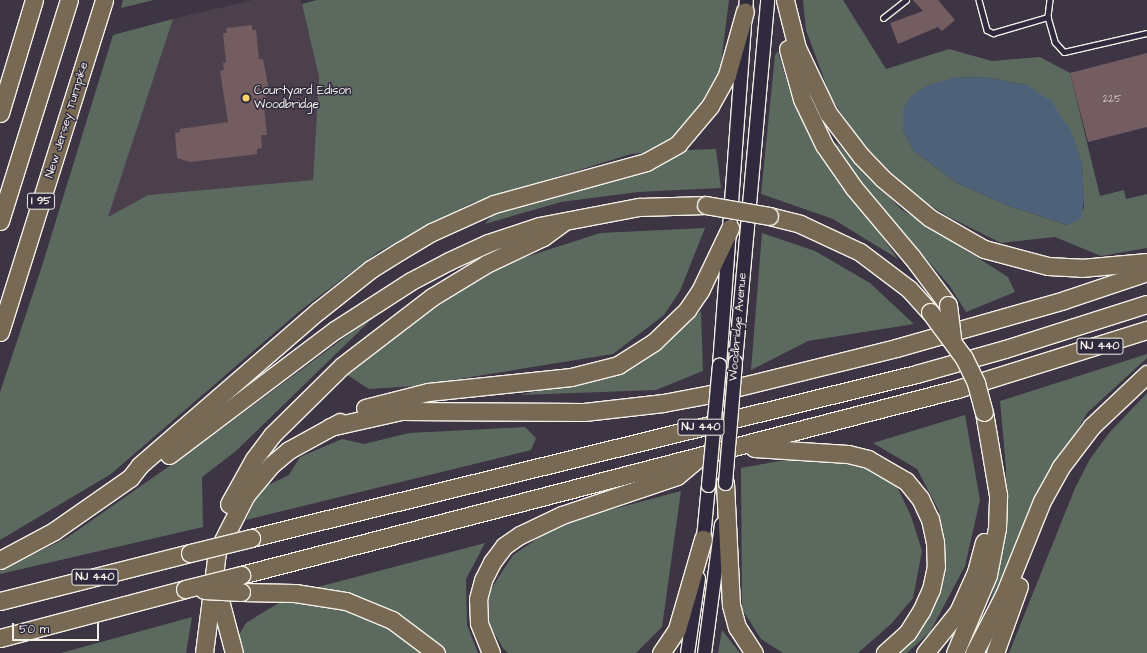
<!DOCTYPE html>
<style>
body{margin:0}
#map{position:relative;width:1147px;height:653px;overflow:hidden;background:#3d3444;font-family:"Architects Daughter",sans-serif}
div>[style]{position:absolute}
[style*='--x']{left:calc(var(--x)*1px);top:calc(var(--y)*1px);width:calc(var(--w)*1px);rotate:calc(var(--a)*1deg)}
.built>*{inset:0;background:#4d404d}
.green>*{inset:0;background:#5c695f}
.water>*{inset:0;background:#4d6279}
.building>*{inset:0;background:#735d61}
.roads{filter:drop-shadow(1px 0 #f4f1e8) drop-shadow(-1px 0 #f4f1e8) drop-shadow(0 1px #f4f1e8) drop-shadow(0 -1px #f4f1e8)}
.lane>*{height:4.5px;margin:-2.25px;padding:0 2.25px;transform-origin:2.25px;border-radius:2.25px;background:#2f2a3d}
.secondary>*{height:13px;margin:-6.5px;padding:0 6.5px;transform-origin:6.5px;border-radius:6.5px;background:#2f2a3d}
.highway>*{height:17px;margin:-8.5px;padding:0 8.5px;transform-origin:8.5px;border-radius:8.5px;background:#776954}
.bridges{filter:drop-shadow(1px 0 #f4f1e8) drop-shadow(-1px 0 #f4f1e8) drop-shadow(0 1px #f4f1e8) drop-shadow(0 -1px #f4f1e8)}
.secondary-bridge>*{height:13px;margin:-6.5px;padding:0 6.5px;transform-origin:6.5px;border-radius:6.5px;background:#2f2a3d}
.highway-bridge>*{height:17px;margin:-8.5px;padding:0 8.5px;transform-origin:8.5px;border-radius:8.5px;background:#776954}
.dots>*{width:11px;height:11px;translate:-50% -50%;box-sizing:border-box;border:2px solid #2f2a3d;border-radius:50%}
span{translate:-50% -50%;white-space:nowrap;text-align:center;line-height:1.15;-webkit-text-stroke:3px #2f2a3d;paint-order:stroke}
.number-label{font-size:10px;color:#d4ccc6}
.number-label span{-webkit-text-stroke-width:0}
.shield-label span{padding:1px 3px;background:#2f2a3d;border:1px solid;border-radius:3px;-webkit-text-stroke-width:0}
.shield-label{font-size:11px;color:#f4f1e8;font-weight:700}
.poi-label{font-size:12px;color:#f4f1e8}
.left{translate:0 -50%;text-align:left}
.street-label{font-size:12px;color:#f4f1e8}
.scale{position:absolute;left:12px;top:623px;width:87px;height:18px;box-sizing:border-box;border:2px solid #f4f1e8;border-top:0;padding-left:5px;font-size:12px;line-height:14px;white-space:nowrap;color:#f4f1e8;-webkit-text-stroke:3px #2f2a3d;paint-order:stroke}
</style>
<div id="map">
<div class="built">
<div style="clip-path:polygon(253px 0,301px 0,319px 77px,313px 180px,148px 195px,108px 217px,173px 19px)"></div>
</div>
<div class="green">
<div style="clip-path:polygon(123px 0,154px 0,121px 8px)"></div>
<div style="clip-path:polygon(317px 0,729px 0,720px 71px,692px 118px,667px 143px,644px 153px,631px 154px,472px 203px,378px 252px,301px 310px,111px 474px,0 540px,0 392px,42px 266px,113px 35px,173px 19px,108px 217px,148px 195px,313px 180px,319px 77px,302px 4px)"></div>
<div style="clip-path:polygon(evenodd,803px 0,843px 0,886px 69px,949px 49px,992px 61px,1040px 57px,1070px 73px,1100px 196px,1124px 190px,1126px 199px,1147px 194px,1147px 248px,1101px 256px,1055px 237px,1001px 243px,949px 217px,915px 196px,864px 146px,831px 98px,806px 30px,803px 0,984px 77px,1027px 85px,1082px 162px,1084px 208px,1067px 225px,1009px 206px,957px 183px,914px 151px,903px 129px,952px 78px,984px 77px)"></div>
<div style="clip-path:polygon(778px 51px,790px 92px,815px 145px,898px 259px,833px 219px,761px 194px,775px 55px)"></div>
<div style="clip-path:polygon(836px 142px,901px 209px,1008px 277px,1015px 292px,966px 312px,949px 285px,840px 161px)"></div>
<div style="clip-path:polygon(716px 149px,721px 188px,638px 192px,561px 202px,485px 224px,499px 207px,635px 173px,686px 150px)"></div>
<div style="clip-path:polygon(705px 228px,680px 291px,664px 315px,613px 354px,415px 386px,369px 389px,344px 373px,489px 269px,600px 233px)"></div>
<div style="clip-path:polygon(762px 233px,815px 251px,870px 283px,914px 324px,808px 341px,751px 370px)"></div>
<div style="clip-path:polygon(701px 311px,703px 371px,656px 390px,520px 395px,621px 371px,661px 347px)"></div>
<div style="clip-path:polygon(379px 312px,236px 451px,202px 477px,203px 527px,0 574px,0 571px,68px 537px,205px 441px)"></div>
<div style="clip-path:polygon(1147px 354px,1147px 358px,1087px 413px,1035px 505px,989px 605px,1001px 563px,1006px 468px,1000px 401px)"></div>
<div style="clip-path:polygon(1147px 393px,1147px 653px,1009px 653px,1075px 488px,1090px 459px,1109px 433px)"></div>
<div style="clip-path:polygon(965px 415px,980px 500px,965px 566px,930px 632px,907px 653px,895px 653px,928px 615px,944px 576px,939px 511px,917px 469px,873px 443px)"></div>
<div style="clip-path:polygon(525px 427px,536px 438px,531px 450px,246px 520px,260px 489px,289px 475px,300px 457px,342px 439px,364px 444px,409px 433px)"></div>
<div style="clip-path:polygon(807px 456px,860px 462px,893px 478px,911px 516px,922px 551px,913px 598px,891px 624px,858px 653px,783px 653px,761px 639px,742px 609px,741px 468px)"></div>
<div style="clip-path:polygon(681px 491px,662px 627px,636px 653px,508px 653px,503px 648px,489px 624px,489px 592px,513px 555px,561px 523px)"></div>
<div style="clip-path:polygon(485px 543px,466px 579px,467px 625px,478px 653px,228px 653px,246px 623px,295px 593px)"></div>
<div style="clip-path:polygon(192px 617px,186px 653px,61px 653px)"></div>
<div style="clip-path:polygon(722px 630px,740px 653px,718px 653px)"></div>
</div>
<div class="water">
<div style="clip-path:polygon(984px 77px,1027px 85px,1051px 101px,1071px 131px,1082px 162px,1084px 199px,1081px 219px,1067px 225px,1009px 206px,957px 183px,914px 151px,903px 129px,903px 110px,909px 98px,926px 86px,952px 78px)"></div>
</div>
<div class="building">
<div style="clip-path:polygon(913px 0,938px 0,955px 20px,942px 31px,938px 27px,898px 44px,890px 23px,923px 11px)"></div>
<div style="clip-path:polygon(252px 25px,252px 30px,256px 30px,259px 59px,263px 59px,269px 90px,265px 90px,267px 106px,264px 106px,267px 135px,261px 135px,262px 148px,257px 149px,257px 154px,250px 155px,190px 162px,177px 158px,175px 133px,180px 132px,180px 129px,228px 122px,220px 71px,224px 70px,223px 63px,226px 62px,223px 33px,227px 33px,226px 28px)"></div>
<div style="clip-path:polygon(1147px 53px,1147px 127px,1088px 142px,1070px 73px)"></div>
</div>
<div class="roads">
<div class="lane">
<div style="--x:979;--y:0;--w:31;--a:75"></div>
<div style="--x:987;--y:30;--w:7;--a:27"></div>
<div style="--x:993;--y:33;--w:57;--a:-16.2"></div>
<div style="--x:1050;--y:0;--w:17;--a:97"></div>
<div style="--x:1048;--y:17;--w:26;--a:74"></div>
<div style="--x:1055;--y:42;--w:13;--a:48"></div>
<div style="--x:1064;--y:52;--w:85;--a:-12.9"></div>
<div style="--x:883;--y:18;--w:29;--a:-38"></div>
</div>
<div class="secondary">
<div style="--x:735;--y:361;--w:362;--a:-84.9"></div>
<div style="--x:719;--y:365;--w:366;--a:-85.8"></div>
<div style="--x:702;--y:548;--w:63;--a:-84.6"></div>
<div style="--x:687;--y:653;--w:76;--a:-81.7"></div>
<div style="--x:704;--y:653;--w:130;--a:-82.5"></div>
</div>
<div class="highway">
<div style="--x:785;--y:0;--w:49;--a:76"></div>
<div style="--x:797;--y:48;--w:72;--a:64.5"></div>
<div style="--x:828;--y:113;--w:54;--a:52.5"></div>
<div style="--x:861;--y:156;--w:30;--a:46"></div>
<div style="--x:882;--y:178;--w:62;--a:39.8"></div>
<div style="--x:930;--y:218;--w:62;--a:29.9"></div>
<div style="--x:984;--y:249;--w:66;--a:14.9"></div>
<div style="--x:1048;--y:266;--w:33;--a:3"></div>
<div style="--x:1081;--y:268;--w:66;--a:-5.2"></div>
<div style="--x:788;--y:49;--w:52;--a:74.4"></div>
<div style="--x:802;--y:99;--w:51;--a:64.4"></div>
<div style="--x:824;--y:145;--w:52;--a:55.1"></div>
<div style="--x:854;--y:188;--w:90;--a:50"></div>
<div style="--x:912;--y:257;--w:60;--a:53.1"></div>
<div style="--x:0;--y:113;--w:118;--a:-73.3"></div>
<div style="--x:769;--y:216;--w:32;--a:14"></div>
<div style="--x:800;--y:224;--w:66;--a:25"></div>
<div style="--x:860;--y:252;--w:61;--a:37.1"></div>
<div style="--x:909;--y:289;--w:31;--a:48"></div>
<div style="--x:0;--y:221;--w:232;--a:-72.7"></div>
<div style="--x:0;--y:332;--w:348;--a:-72.6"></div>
<div style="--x:365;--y:408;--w:65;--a:-14.3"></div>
<div style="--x:428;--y:392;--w:144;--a:-6"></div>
<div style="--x:571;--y:377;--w:49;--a:-14.3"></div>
<div style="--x:618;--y:365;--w:43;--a:-32.6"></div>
<div style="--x:654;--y:342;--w:46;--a:-44.1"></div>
<div style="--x:687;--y:310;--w:23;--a:-56"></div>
<div style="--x:700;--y:291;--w:70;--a:-64.5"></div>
<div style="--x:330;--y:427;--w:73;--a:-12.7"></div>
<div style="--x:401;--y:411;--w:183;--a:0.3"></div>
<div style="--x:584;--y:412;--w:80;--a:-6.5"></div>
<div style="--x:663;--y:403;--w:44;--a:-10.5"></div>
<div style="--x:706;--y:395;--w:196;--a:-13.9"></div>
<div style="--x:896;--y:348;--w:175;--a:-15.9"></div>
<div style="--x:1064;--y:300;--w:88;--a:-18.6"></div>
<div style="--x:754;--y:448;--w:94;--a:3.7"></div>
<div style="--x:848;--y:454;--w:21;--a:14"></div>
<div style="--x:868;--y:459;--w:44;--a:30.1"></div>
<div style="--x:906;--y:481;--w:22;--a:51"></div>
<div style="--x:920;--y:498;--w:23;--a:65"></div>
<div style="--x:930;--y:519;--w:24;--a:78"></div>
<div style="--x:935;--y:542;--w:24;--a:88"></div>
<div style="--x:936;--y:566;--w:24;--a:102"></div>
<div style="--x:931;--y:589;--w:24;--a:114"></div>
<div style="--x:921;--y:611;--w:26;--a:122"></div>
<div style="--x:907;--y:633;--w:30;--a:138"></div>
<div style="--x:169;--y:455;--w:208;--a:-37"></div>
<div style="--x:335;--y:330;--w:90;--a:-32.8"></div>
<div style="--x:411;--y:281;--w:43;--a:-27.8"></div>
<div style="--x:449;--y:261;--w:43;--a:-24.8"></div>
<div style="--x:488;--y:243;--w:54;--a:-18.4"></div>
<div style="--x:539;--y:226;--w:102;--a:-10.8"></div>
<div style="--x:639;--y:207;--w:67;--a:-1.7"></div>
<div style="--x:725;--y:483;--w:122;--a:87.2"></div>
<div style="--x:731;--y:605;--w:23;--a:75"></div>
<div style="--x:737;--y:627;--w:31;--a:57"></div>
<div style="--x:229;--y:504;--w:51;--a:-60.9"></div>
<div style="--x:254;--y:459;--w:30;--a:-53"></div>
<div style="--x:272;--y:435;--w:98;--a:-44.6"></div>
<div style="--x:342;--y:366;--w:113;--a:-37.5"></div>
<div style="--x:432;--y:297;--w:63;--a:-31.4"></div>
<div style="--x:486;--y:264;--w:63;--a:-25.3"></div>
<div style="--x:543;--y:237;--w:24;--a:-36"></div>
<div style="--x:251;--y:538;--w:685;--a:-13.85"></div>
<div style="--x:916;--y:374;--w:92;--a:-15.7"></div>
<div style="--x:1005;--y:349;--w:149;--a:-17.6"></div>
<div style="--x:0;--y:560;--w:61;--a:-28.2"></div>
<div style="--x:54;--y:531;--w:93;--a:-34.9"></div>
<div style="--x:130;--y:478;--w:16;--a:-52"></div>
<div style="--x:140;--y:465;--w:235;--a:-40.9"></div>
<div style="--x:318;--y:311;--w:68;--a:-38.4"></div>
<div style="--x:371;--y:269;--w:34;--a:-32"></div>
<div style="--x:400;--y:251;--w:37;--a:-31"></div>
<div style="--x:432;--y:232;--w:68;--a:-24.3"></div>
<div style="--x:494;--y:204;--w:158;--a:-15.4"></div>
<div style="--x:646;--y:162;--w:37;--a:-29"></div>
<div style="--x:678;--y:144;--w:50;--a:-49.9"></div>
<div style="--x:710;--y:106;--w:35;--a:-61"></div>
<div style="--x:727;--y:75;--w:66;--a:-74.3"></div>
<div style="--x:241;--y:575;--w:740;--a:-14.56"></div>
<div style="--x:957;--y:389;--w:199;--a:-17.3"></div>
<div style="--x:216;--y:585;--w:70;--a:75.2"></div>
<div style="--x:241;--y:592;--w:54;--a:1.1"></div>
<div style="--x:295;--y:593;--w:52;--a:8.9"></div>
<div style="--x:346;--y:601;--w:50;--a:22.4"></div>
<div style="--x:392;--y:620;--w:55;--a:36.9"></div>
<div style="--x:0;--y:601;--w:196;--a:-14.2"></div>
<div style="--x:0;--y:638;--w:191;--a:-14.8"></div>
<div style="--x:204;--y:653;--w:102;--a:-82.7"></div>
<div style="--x:217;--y:552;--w:64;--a:-63"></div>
<div style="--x:246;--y:495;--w:39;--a:-50"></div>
<div style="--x:271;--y:465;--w:23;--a:-40"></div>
<div style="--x:289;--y:450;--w:58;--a:-28.8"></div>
<div style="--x:491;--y:653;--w:32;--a:-112"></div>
<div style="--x:479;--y:623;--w:24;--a:-92"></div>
<div style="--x:478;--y:599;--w:20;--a:-75"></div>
<div style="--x:483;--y:580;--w:20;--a:-63"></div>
<div style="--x:492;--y:562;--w:20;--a:-53"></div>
<div style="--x:504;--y:546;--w:19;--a:-35"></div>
<div style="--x:520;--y:535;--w:47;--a:-25.5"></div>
<div style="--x:562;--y:515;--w:121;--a:-18.7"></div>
<div style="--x:677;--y:476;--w:26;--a:-40"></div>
<div style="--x:661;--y:653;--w:29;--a:-56"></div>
<div style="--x:677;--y:629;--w:94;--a:-73.9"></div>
<div style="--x:925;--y:653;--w:53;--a:-51.2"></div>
<div style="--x:958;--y:612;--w:44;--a:-65.8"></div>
<div style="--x:976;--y:572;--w:31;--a:-75"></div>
<div style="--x:955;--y:653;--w:85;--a:-67.1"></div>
<div style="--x:988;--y:575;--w:48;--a:-79.2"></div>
<div style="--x:997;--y:528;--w:33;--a:-88"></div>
<div style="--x:998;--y:495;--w:84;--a:-99.6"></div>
<div style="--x:974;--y:653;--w:65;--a:-62.7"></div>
<div style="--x:1004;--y:595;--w:101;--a:-68"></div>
<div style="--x:1042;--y:501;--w:38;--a:-61"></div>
<div style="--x:1060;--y:468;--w:53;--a:-52.7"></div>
<div style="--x:1092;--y:426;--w:76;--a:-43.4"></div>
<div style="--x:995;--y:653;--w:71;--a:-70.3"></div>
</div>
</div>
<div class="bridges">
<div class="secondary-bridge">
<div style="--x:725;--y:483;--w:122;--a:-85.3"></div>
<div style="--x:708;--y:485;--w:121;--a:-84.8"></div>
</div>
<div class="highway-bridge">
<div style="--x:706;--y:205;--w:64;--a:9.9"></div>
<div style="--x:948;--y:305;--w:35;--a:83"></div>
<div style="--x:930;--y:312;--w:57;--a:53.5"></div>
<div style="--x:964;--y:358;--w:28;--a:64"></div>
<div style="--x:976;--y:383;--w:30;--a:75"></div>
<div style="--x:190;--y:553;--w:63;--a:-13.8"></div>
<div style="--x:185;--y:589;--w:58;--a:-14"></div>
<div style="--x:204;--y:590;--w:37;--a:3"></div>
</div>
</div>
<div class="dots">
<div style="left:246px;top:98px;background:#ffd166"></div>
</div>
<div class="number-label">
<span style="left:1112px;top:100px">225</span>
</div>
<div class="shield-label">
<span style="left:41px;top:201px">I 95</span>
<span style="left:1100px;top:346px">NJ 440</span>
<span style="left:701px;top:427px">NJ 440</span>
<span style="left:95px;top:577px">NJ 440</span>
</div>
<div class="poi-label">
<span class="left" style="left:254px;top:98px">Courtyard Edison<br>Woodbridge</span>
</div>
<div class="street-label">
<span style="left:67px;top:120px;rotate:-73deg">New Jersey Turnpike</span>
<span style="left:738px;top:327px;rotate:-85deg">Woodbridge Avenue</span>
</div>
<div class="scale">50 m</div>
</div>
